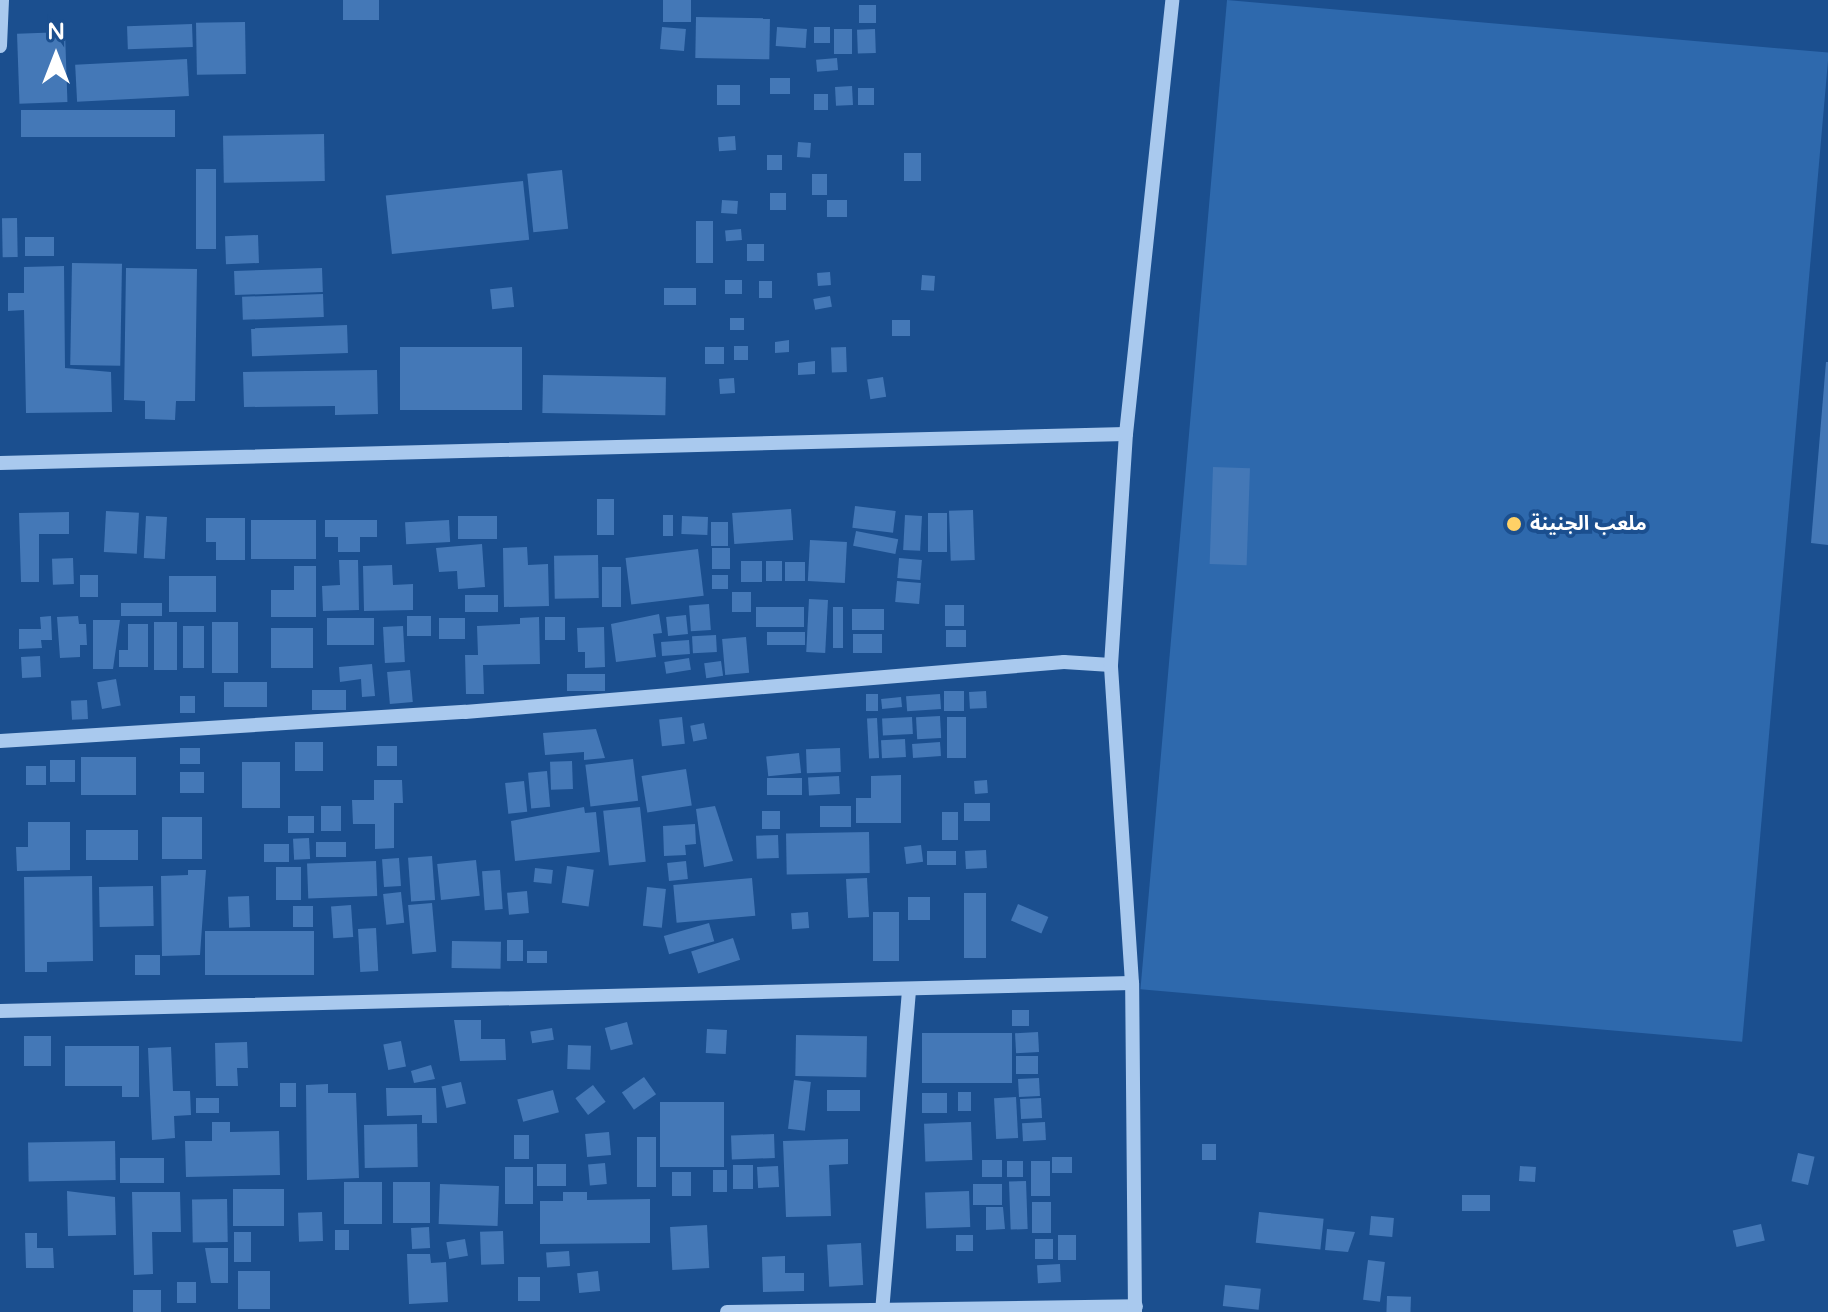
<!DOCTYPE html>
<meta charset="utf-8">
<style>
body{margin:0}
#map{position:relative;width:1828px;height:1312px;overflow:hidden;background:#1b4f8f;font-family:"Varela Round","Noto Sans Arabic",sans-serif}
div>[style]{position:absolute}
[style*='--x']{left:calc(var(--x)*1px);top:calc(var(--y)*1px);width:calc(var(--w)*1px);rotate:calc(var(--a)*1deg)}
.green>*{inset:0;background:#2e69ad;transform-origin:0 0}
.building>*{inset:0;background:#4478b7;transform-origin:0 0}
.minor>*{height:14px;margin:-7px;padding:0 7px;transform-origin:7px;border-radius:7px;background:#a9c9ee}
.dots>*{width:22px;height:22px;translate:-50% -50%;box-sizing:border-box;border:4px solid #1b4f8f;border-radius:50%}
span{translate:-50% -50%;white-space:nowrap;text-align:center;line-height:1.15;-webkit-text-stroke:8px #1b4f8f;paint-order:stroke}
.poi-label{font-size:20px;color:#fff;font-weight:700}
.left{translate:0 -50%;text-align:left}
.north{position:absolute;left:16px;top:16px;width:80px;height:80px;-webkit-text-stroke:6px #1b4f8f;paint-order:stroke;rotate:0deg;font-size:22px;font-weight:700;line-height:32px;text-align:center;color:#fff}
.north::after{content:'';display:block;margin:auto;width:28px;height:36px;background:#fff;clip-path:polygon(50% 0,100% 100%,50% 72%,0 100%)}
</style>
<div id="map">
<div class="green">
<div style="left:1227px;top:0;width:604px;height:993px;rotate:5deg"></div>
</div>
<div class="building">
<div style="left:343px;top:0;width:36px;height:20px"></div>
<div style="left:663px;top:0;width:28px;height:22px"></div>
<div style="left:859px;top:5px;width:17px;height:18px"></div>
<div style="left:696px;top:17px;width:74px;height:41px;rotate:1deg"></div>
<div style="left:245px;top:22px;width:52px;height:49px;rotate:89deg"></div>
<div style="left:192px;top:24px;width:23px;height:65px;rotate:88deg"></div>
<div style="left:662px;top:27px;width:24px;height:22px;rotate:5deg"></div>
<div style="left:777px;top:27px;width:30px;height:19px;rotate:4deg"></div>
<div style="left:814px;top:27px;width:16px;height:16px"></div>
<div style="left:834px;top:29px;width:18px;height:25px"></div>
<div style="left:875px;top:29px;width:24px;height:18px;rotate:88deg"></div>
<div style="left:65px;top:32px;width:70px;height:48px;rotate:88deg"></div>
<div style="left:837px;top:58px;width:12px;height:21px;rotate:85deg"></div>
<div style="left:187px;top:59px;width:37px;height:112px;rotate:87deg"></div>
<div style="left:770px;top:78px;width:20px;height:16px"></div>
<div style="left:717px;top:85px;width:23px;height:20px"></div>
<div style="left:852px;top:86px;width:19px;height:17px;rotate:87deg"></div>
<div style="left:858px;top:88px;width:16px;height:17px"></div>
<div style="left:814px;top:94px;width:14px;height:16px"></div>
<div style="left:175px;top:110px;width:27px;height:154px;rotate:90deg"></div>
<div style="left:324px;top:134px;width:47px;height:101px;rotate:89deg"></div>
<div style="left:735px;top:136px;width:14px;height:17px;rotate:86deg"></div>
<div style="left:798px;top:142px;width:13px;height:15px;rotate:4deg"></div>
<div style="left:904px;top:153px;width:17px;height:28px"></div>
<div style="left:767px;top:155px;width:15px;height:15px"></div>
<div style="left:196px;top:169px;width:20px;height:80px"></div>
<div style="left:562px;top:170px;width:59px;height:35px;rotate:84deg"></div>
<div style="left:812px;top:174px;width:15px;height:21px"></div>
<div style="left:523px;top:181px;width:59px;height:138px;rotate:84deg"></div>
<div style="left:770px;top:193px;width:16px;height:17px"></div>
<div style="left:722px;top:200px;width:16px;height:13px;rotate:4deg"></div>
<div style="left:847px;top:200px;width:17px;height:20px;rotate:90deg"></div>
<div style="left:17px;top:218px;width:39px;height:15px;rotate:89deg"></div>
<div style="left:696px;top:221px;width:17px;height:42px"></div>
<div style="left:741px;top:229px;width:11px;height:16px;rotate:85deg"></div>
<div style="left:258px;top:235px;width:28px;height:33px;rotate:88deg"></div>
<div style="left:25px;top:237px;width:29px;height:19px"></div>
<div style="left:747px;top:244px;width:17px;height:17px"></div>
<div style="left:72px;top:263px;width:50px;height:102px;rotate:1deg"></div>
<div style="clip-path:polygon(64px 266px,65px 368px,111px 372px,112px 412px,26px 413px,24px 310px,8px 311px,8px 293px,24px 293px,24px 267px)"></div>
<div style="clip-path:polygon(126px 268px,197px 269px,195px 401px,176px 401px,175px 420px,145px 419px,145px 401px,124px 400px)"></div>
<div style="left:322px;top:268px;width:24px;height:88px;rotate:88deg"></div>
<div style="left:830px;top:272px;width:13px;height:13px;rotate:86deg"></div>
<div style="left:922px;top:275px;width:13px;height:15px;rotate:4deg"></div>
<div style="left:725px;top:280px;width:17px;height:14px"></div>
<div style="left:759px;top:281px;width:13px;height:17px"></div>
<div style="left:512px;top:287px;width:20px;height:22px;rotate:84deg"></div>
<div style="left:664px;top:288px;width:32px;height:17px"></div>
<div style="left:323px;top:294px;width:23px;height:81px;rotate:88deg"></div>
<div style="left:830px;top:296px;width:11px;height:17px;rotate:80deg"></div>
<div style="left:730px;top:318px;width:14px;height:12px"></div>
<div style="left:892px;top:320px;width:18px;height:16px"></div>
<div style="left:347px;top:325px;width:28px;height:96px;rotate:88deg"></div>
<div style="clip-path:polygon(789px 340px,789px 352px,775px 353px,775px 342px)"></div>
<div style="left:748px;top:346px;width:14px;height:14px;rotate:90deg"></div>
<div style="left:400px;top:347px;width:122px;height:63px"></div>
<div style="left:724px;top:347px;width:17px;height:19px;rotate:90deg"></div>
<div style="left:846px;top:347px;width:25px;height:15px;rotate:88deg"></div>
<div style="clip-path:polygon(815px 361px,815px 374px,798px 375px,798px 363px)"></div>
<div style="clip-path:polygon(1826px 362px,1828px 362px,1828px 545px,1811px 543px)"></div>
<div style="clip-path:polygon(377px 370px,378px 414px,335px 415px,335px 406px,244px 407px,243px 372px)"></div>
<div style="left:543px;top:375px;width:123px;height:38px;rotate:1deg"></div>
<div style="left:883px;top:377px;width:20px;height:16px;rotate:81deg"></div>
<div style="left:734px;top:378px;width:15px;height:15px;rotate:86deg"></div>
<div style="left:1213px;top:467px;width:37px;height:97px;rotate:2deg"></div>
<div style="left:597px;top:499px;width:17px;height:36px"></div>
<div style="left:855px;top:506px;width:41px;height:22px;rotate:7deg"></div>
<div style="left:791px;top:509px;width:31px;height:59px;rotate:86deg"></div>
<div style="left:973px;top:510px;width:50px;height:24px;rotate:88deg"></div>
<div style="left:106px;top:511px;width:33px;height:41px;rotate:3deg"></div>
<div style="clip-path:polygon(69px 512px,69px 534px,39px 534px,39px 582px,21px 582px,19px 513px)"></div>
<div style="left:928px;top:513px;width:19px;height:39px"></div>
<div style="left:663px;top:515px;width:10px;height:21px"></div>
<div style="left:905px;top:515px;width:17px;height:35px;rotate:3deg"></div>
<div style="left:146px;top:516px;width:21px;height:42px;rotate:3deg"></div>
<div style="left:497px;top:516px;width:23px;height:39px;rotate:90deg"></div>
<div style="left:682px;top:516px;width:26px;height:18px;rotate:2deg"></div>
<div style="clip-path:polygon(206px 518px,245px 518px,245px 560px,216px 560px,216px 542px,206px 542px)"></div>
<div style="left:251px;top:520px;width:65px;height:39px"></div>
<div style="clip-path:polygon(325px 520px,377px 520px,377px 537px,360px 537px,360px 552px,338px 552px,338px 537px,325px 537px)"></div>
<div style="left:449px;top:520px;width:22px;height:44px;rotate:87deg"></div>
<div style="left:711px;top:522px;width:17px;height:24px"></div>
<div style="left:856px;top:531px;width:43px;height:15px;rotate:11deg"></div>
<div style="left:810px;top:540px;width:37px;height:41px;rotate:3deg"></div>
<div style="clip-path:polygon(482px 544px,485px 587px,458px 589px,457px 571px,439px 572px,436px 548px)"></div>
<div style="clip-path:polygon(527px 547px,528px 565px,548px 564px,549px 606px,504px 607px,503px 548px)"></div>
<div style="left:712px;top:548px;width:18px;height:21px"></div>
<div style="left:698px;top:549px;width:47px;height:73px;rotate:83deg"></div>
<div style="left:598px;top:555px;width:43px;height:44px;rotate:89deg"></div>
<div style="left:73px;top:558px;width:26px;height:21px;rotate:88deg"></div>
<div style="left:899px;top:558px;width:23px;height:20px;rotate:5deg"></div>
<div style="clip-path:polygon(339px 560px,358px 560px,359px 610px,323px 611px,322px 586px,340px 585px)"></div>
<div style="left:741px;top:561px;width:21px;height:21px"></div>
<div style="left:766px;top:561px;width:16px;height:20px"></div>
<div style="left:785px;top:562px;width:20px;height:19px"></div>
<div style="clip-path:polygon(392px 565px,393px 585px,413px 584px,413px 610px,364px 611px,363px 566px)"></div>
<div style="clip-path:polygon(294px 566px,316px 566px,316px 617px,271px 617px,271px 590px,294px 590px)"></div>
<div style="left:621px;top:567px;width:40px;height:19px;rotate:90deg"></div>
<div style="left:80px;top:575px;width:18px;height:22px"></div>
<div style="left:712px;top:575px;width:16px;height:14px"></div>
<div style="left:169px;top:576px;width:47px;height:36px"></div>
<div style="left:897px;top:581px;width:24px;height:21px;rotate:5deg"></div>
<div style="left:732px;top:592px;width:19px;height:20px"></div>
<div style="left:465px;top:595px;width:33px;height:17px"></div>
<div style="left:809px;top:599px;width:19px;height:53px;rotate:3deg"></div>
<div style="left:121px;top:603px;width:41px;height:13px"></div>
<div style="left:709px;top:604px;width:26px;height:20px;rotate:86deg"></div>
<div style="left:945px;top:605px;width:19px;height:21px"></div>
<div style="left:756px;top:607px;width:48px;height:20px"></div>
<div style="left:833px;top:607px;width:10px;height:41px"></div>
<div style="left:852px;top:609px;width:32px;height:21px"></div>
<div style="clip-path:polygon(659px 614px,662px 633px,653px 634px,656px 657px,616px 662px,611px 624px)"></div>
<div style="left:686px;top:615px;width:19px;height:20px;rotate:84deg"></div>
<div style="clip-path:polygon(51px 616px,52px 640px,41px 640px,42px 648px,19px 649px,19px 629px,41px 629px,40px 617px)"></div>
<div style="clip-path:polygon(78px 616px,79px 624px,86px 624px,87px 645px,80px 645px,80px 657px,60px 658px,57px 617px)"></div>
<div style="left:407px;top:616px;width:24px;height:20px"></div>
<div style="clip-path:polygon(539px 617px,540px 664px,483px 665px,484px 694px,466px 694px,465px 655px,478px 655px,477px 626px,520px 624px,520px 618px)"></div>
<div style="left:565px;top:617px;width:23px;height:20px;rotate:90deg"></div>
<div style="left:327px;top:618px;width:47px;height:27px"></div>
<div style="left:465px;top:618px;width:21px;height:26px;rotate:90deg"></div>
<div style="clip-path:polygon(93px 620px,120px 620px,113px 669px,93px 669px)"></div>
<div style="left:154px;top:622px;width:23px;height:48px"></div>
<div style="left:212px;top:622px;width:26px;height:51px"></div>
<div style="clip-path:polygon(128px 624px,148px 624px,148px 667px,119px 667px,119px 650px,128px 650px)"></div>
<div style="left:183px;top:626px;width:21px;height:42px"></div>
<div style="left:403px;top:626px;width:36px;height:20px;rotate:87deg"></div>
<div style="clip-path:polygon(604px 627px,605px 667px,585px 668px,585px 652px,578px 652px,577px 628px)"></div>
<div style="left:271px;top:628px;width:42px;height:40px"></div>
<div style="left:946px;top:630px;width:20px;height:17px"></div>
<div style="left:767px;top:632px;width:38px;height:13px"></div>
<div style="left:853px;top:634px;width:29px;height:19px"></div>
<div style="left:716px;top:635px;width:17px;height:24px;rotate:87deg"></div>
<div style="left:746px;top:637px;width:36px;height:24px;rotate:85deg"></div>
<div style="left:689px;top:640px;width:14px;height:28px;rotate:86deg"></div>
<div style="left:40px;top:656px;width:21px;height:19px;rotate:87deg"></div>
<div style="left:689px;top:658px;width:12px;height:25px;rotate:81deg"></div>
<div style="left:721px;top:661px;width:15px;height:17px;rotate:82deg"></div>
<div style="clip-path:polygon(372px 664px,375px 696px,362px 697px,361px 679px,340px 682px,339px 667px)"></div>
<div style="left:410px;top:670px;width:32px;height:23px;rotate:85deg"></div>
<div style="left:605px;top:674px;width:17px;height:38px;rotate:90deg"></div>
<div style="left:116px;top:679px;width:27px;height:19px;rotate:80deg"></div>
<div style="left:224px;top:682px;width:43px;height:25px"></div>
<div style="left:312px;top:690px;width:34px;height:20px"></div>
<div style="left:944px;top:691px;width:20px;height:20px"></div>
<div style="left:986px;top:691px;width:17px;height:17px;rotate:87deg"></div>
<div style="left:866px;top:694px;width:12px;height:17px"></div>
<div style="left:940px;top:694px;width:15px;height:34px;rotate:86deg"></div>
<div style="left:180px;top:696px;width:15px;height:17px"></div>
<div style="left:901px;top:697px;width:10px;height:20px;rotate:84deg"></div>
<div style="left:87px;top:700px;width:19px;height:16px;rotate:87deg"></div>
<div style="left:940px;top:716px;width:22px;height:24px;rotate:87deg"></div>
<div style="left:682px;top:717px;width:27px;height:23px;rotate:84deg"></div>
<div style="left:912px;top:717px;width:17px;height:30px;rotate:87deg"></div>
<div style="left:947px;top:717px;width:19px;height:41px"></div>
<div style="left:877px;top:718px;width:40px;height:10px;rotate:87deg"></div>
<div style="left:704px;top:723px;width:16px;height:14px;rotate:79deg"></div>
<div style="clip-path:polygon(596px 729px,605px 758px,584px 760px,584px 752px,545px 755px,543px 733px)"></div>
<div style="left:905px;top:739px;width:18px;height:24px;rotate:87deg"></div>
<div style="left:295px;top:742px;width:28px;height:29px"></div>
<div style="left:940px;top:742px;width:14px;height:28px;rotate:86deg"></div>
<div style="left:377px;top:746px;width:20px;height:20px"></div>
<div style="left:200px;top:748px;width:16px;height:20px;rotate:90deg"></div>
<div style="left:840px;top:748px;width:24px;height:34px;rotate:88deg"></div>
<div style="left:799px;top:753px;width:20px;height:33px;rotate:84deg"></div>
<div style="left:136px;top:757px;width:38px;height:55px;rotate:90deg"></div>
<div style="left:633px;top:759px;width:42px;height:48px;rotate:83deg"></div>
<div style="left:50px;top:760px;width:25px;height:22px"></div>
<div style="left:572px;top:761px;width:28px;height:22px;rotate:88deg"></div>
<div style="left:280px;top:762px;width:46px;height:38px;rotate:90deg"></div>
<div style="left:26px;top:766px;width:20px;height:19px"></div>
<div style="left:686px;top:769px;width:37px;height:45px;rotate:81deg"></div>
<div style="left:547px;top:771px;width:36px;height:19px;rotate:85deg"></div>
<div style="left:180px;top:772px;width:24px;height:21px"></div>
<div style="clip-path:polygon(901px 775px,901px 823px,856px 823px,856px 798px,871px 798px,871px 776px)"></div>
<div style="left:839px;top:776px;width:18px;height:31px;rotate:87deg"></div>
<div style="left:802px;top:778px;width:17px;height:35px;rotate:90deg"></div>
<div style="clip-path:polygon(374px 780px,402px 780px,403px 803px,394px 803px,394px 848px,375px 849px,375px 824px,353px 824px,352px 800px,374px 800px)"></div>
<div style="left:987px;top:780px;width:13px;height:13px;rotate:86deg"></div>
<div style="left:524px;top:781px;width:31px;height:19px;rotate:84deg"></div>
<div style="left:964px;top:803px;width:26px;height:18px"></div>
<div style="left:321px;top:806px;width:20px;height:25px"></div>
<div style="clip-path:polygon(715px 806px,733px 861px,704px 867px,696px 809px)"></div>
<div style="left:820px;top:806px;width:31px;height:21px"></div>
<div style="clip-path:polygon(584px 807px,585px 813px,596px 812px,600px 852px,515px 861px,511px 821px)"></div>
<div style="left:640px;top:807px;width:55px;height:37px;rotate:84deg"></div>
<div style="left:780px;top:811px;width:18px;height:18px;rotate:90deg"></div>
<div style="left:942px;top:812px;width:16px;height:28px"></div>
<div style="left:314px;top:816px;width:17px;height:26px;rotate:90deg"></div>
<div style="left:202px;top:817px;width:42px;height:40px;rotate:90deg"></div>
<div style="clip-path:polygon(28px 822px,70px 822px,70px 870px,17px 871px,16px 847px,28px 847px)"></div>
<div style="clip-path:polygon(695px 824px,696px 844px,685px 845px,686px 855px,664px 856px,663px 826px)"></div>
<div style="left:86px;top:830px;width:52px;height:30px"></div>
<div style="left:869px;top:832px;width:41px;height:83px;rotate:89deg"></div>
<div style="left:778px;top:835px;width:23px;height:22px;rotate:88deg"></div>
<div style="left:309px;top:838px;width:21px;height:16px;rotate:87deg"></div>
<div style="left:316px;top:842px;width:30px;height:15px"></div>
<div style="left:264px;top:844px;width:25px;height:18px"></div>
<div style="left:921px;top:845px;width:17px;height:17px;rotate:83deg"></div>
<div style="left:986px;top:850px;width:18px;height:21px;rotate:87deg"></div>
<div style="left:927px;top:851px;width:29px;height:14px"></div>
<div style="left:432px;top:856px;width:44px;height:24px;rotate:86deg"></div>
<div style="left:399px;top:858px;width:28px;height:17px;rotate:86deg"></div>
<div style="left:476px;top:860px;width:36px;height:39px;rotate:84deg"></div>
<div style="left:376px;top:861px;width:35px;height:69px;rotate:88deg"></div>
<div style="left:686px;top:861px;width:18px;height:19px;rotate:84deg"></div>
<div style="left:567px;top:866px;width:27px;height:37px;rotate:8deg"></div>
<div style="left:276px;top:867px;width:25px;height:33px"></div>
<div style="left:535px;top:868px;width:18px;height:14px;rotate:6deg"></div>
<div style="clip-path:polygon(188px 870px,206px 870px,200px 955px,162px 956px,161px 876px,188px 875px)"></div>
<div style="left:500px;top:870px;width:39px;height:18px;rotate:86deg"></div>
<div style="clip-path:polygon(92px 876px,93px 961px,47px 962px,47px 972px,25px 972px,24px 877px)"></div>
<div style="left:752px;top:878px;width:38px;height:79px;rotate:85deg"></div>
<div style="left:867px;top:878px;width:39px;height:21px;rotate:87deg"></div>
<div style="left:153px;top:886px;width:40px;height:54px;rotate:89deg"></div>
<div style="left:647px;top:887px;width:19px;height:39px;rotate:6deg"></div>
<div style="left:527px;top:891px;width:22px;height:20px;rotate:85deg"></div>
<div style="left:401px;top:892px;width:31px;height:18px;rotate:84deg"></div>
<div style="left:964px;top:893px;width:22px;height:65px"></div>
<div style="left:249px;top:896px;width:31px;height:21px;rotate:88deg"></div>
<div style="left:908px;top:897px;width:22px;height:23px"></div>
<div style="left:432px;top:903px;width:49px;height:24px;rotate:85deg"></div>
<div style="left:1018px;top:904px;width:33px;height:18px;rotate:23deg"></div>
<div style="left:351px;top:905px;width:32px;height:20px;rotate:86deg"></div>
<div style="left:293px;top:906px;width:20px;height:21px"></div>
<div style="left:808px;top:912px;width:16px;height:17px;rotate:86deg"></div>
<div style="left:873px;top:912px;width:26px;height:49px"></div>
<div style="left:709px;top:923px;width:19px;height:47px;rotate:74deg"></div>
<div style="left:376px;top:928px;width:43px;height:18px;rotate:87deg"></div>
<div style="left:314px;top:931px;width:44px;height:109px;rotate:90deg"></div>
<div style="left:733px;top:938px;width:23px;height:44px;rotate:72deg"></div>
<div style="left:507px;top:940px;width:16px;height:21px"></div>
<div style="left:452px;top:941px;width:49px;height:27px;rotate:1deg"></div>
<div style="left:527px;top:951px;width:20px;height:12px"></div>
<div style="left:160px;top:955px;width:20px;height:25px;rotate:90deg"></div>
<div style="left:1012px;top:1010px;width:17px;height:16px"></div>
<div style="clip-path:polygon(454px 1020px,481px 1020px,481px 1039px,505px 1039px,506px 1060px,460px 1061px)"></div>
<div style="left:627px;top:1022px;width:23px;height:23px;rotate:75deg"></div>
<div style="left:552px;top:1028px;width:12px;height:22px;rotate:81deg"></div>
<div style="left:707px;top:1029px;width:20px;height:24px;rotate:3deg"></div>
<div style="left:1038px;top:1032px;width:20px;height:23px;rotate:87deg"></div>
<div style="left:922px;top:1033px;width:90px;height:50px"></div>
<div style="left:796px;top:1035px;width:71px;height:41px;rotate:1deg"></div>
<div style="left:24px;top:1036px;width:27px;height:30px"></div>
<div style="left:401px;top:1041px;width:26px;height:18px;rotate:79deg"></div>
<div style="clip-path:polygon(247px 1042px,248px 1068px,237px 1068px,238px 1086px,216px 1086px,215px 1043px)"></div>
<div style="left:568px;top:1045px;width:23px;height:24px;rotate:2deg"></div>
<div style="clip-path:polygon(65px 1046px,139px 1046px,139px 1097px,122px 1097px,122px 1086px,65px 1086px)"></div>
<div style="clip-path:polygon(171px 1047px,173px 1091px,190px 1091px,191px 1115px,174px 1116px,175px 1138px,152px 1140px,148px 1048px)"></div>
<div style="left:1016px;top:1056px;width:22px;height:18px"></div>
<div style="clip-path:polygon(431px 1065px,435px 1079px,414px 1083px,411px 1071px)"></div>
<div style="left:644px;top:1077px;width:21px;height:27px;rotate:55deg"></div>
<div style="left:1039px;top:1078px;width:18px;height:21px;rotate:87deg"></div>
<div style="left:794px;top:1080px;width:17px;height:49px;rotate:7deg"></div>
<div style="left:461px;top:1082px;width:22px;height:20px;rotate:77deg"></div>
<div style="left:296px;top:1083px;width:24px;height:16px;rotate:90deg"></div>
<div style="clip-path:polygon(328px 1084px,328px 1093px,356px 1093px,359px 1178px,307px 1180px,306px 1085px)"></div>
<div style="left:593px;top:1085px;width:21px;height:22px;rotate:53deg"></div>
<div style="clip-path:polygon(386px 1088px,436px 1088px,437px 1123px,422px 1123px,422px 1115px,387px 1116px)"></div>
<div style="left:553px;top:1090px;width:23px;height:37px;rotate:75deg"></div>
<div style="left:827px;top:1090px;width:33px;height:21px"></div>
<div style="left:971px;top:1092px;width:19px;height:13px;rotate:90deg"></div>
<div style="left:947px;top:1093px;width:20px;height:25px;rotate:90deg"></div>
<div style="left:1016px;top:1097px;width:41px;height:22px;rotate:87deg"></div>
<div style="left:196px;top:1098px;width:23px;height:15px"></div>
<div style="left:1041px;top:1098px;width:20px;height:21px;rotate:87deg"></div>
<div style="left:660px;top:1102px;width:64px;height:65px"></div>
<div style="clip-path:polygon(212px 1122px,230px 1122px,230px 1132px,279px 1131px,280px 1175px,186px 1177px,185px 1141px,212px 1141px)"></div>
<div style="left:971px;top:1122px;width:38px;height:47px;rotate:88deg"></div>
<div style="left:1045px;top:1122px;width:18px;height:23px;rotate:87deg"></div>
<div style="left:417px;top:1124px;width:43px;height:53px;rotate:89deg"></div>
<div style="left:609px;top:1132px;width:23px;height:24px;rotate:85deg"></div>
<div style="left:774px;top:1134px;width:24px;height:43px;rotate:88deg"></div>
<div style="left:514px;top:1135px;width:15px;height:24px"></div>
<div style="left:637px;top:1137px;width:19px;height:50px"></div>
<div style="clip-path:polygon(848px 1139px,848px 1164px,829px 1165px,831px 1216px,786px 1217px,783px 1141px)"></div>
<div style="left:115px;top:1141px;width:39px;height:87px;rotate:89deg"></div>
<div style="left:1202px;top:1144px;width:14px;height:16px"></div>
<div style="left:1798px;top:1153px;width:17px;height:29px;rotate:13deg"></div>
<div style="left:1052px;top:1157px;width:20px;height:16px"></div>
<div style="left:164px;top:1158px;width:25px;height:44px;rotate:90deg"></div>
<div style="left:1002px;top:1160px;width:17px;height:20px;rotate:90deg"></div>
<div style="left:1007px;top:1161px;width:16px;height:16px"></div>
<div style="left:1031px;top:1161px;width:19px;height:35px"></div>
<div style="left:605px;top:1163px;width:21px;height:17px;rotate:85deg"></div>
<div style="left:537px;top:1164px;width:29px;height:22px"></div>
<div style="left:753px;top:1165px;width:24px;height:20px;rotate:90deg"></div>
<div style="left:778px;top:1166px;width:21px;height:21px;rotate:87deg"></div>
<div style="left:1520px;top:1166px;width:16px;height:15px;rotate:4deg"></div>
<div style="left:505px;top:1167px;width:28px;height:37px"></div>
<div style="left:713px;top:1170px;width:14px;height:22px"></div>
<div style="left:672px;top:1172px;width:19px;height:24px"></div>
<div style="left:1026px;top:1181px;width:48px;height:17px;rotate:88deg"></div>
<div style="left:382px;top:1182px;width:42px;height:38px;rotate:90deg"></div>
<div style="left:430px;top:1182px;width:41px;height:37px;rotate:90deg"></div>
<div style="left:440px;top:1184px;width:59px;height:40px;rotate:2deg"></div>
<div style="left:973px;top:1184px;width:29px;height:21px"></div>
<div style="left:284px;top:1189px;width:37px;height:51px;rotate:90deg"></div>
<div style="clip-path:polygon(67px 1191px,115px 1197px,116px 1235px,68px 1236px)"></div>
<div style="left:969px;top:1191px;width:36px;height:44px;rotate:88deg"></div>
<div style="clip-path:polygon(132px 1192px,180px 1192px,181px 1232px,152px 1232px,153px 1274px,134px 1275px)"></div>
<div style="clip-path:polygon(563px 1192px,587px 1192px,587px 1200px,650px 1199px,650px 1243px,540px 1244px,540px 1201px,563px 1201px)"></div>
<div style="left:1462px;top:1195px;width:28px;height:16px"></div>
<div style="left:227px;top:1199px;width:43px;height:35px;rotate:89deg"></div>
<div style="left:1032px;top:1202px;width:19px;height:31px"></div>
<div style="clip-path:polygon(986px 1207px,1003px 1207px,1005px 1229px,986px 1230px)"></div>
<div style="left:322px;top:1212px;width:29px;height:24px;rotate:88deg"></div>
<div style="left:1259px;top:1212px;width:65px;height:31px;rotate:6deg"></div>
<div style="left:1371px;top:1216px;width:23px;height:19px;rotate:5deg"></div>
<div style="left:1761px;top:1224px;width:17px;height:29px;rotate:77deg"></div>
<div style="left:707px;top:1225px;width:43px;height:37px;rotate:87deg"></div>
<div style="left:429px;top:1227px;width:21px;height:18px;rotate:87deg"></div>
<div style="clip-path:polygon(1327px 1229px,1355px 1232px,1348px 1252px,1325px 1250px)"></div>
<div style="left:335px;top:1230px;width:14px;height:20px"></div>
<div style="left:503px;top:1231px;width:33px;height:23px;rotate:88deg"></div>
<div style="left:234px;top:1232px;width:17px;height:30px"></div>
<div style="clip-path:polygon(25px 1233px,37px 1233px,37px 1248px,53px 1248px,54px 1268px,26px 1268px)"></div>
<div style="left:956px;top:1235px;width:17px;height:16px"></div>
<div style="left:1058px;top:1235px;width:18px;height:25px"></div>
<div style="left:465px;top:1239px;width:17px;height:19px;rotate:80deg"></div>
<div style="left:1035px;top:1239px;width:18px;height:20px"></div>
<div style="left:861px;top:1243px;width:42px;height:34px;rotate:87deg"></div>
<div style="clip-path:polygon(205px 1248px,228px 1248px,228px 1283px,211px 1283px)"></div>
<div style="left:569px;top:1251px;width:15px;height:23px;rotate:86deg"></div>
<div style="clip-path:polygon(407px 1254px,430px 1254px,431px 1263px,446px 1262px,448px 1302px,409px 1304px)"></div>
<div style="clip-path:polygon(785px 1256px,785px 1273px,804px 1273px,804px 1291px,763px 1292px,762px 1257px)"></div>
<div style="left:1368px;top:1260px;width:17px;height:40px;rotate:7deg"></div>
<div style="left:1060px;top:1264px;width:18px;height:23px;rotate:87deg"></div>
<div style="left:238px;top:1271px;width:32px;height:38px"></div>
<div style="left:598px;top:1271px;width:20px;height:21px;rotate:84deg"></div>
<div style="left:518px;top:1277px;width:22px;height:24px"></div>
<div style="left:177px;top:1282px;width:19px;height:21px"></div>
<div style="left:1225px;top:1285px;width:36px;height:21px;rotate:6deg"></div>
<div style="left:161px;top:1290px;width:22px;height:28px;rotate:90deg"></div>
<div style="left:1387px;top:1296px;width:24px;height:16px;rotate:2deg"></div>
</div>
<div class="minor">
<div style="--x:0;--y:46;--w:46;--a:-87.5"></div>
<div style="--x:0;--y:463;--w:1126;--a:-1.48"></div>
<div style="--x:0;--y:741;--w:466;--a:-3.6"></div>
<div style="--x:465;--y:712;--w:601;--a:-4.77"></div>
<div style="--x:1064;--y:662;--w:47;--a:3.7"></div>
<div style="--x:0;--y:1011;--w:1132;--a:-1.42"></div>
<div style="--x:727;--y:1312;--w:409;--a:-0.8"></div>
<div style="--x:882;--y:1312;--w:323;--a:-85.2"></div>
<div style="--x:1135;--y:1312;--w:329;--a:-90.5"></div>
<div style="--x:1132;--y:983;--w:319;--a:-93.8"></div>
<div style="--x:1111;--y:665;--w:231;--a:-86.3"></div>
<div style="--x:1126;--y:434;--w:436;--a:-83.9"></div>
</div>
<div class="dots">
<div style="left:1514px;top:524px;background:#ffd166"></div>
</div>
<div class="poi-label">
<span class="left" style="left:1530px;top:524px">ملعب الجنينة</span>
</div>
<div class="north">N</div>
</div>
